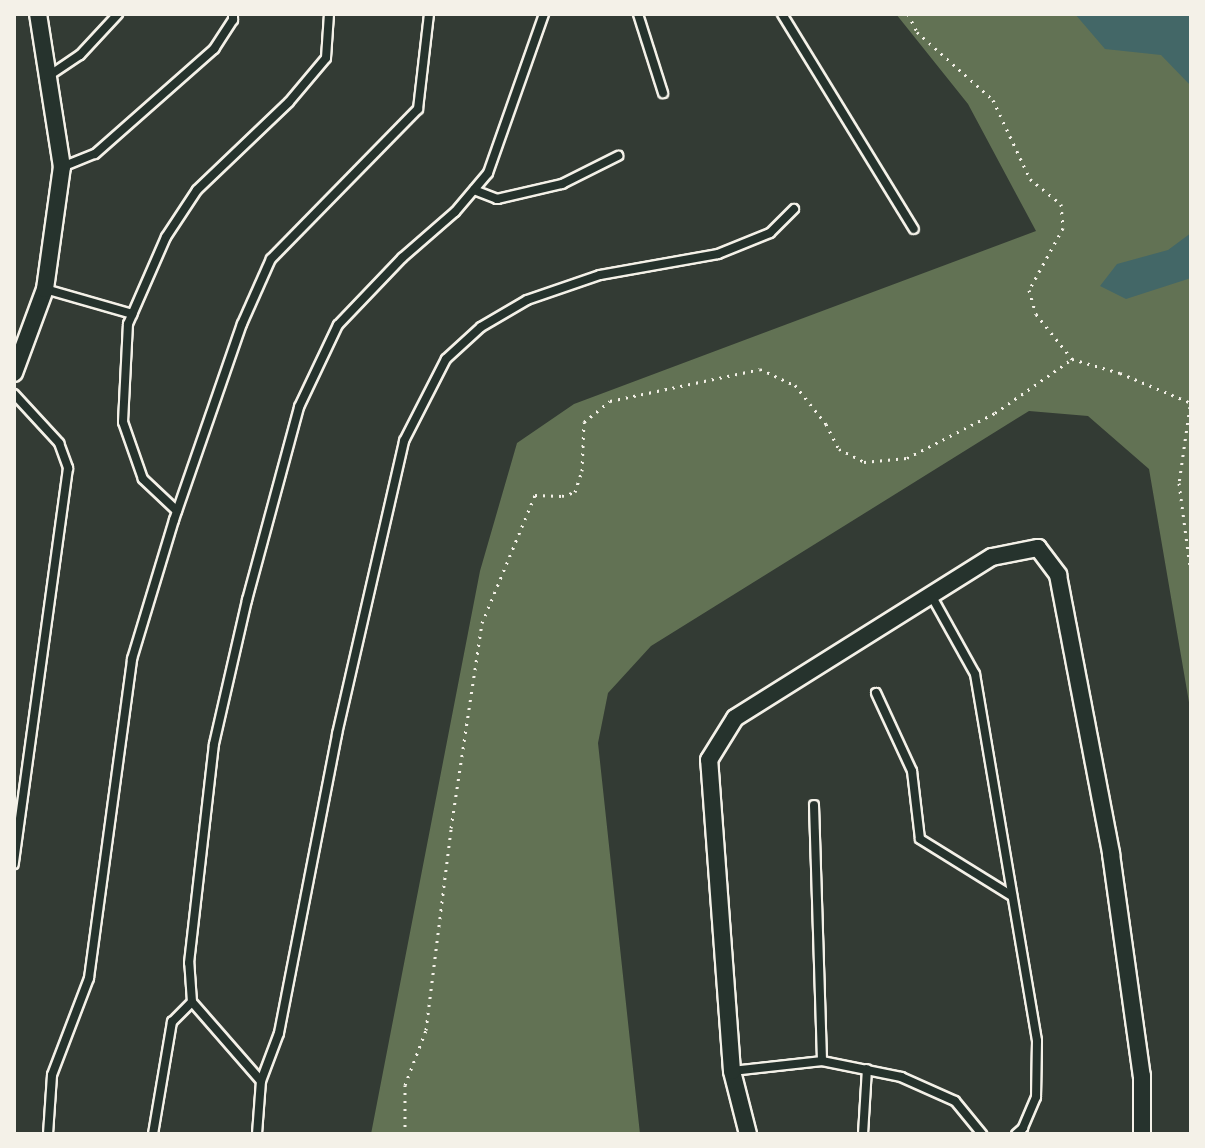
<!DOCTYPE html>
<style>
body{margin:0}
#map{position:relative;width:1205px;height:1148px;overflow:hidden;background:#333b34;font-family:"Comic Neue",sans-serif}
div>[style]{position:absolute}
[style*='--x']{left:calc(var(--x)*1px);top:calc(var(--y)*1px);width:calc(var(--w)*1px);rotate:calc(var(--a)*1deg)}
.green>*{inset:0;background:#627254}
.water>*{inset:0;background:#436767}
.path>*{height:3px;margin-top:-1.5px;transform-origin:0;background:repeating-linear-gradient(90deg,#f4f1e8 0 2px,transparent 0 8px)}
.roads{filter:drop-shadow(2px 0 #f4f1e8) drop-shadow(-2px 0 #f4f1e8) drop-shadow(0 2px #f4f1e8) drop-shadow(0 -2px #f4f1e8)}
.service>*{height:8px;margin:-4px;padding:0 4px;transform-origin:4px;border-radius:4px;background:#26332d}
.minor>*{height:16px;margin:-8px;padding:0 8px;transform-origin:8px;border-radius:8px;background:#26332d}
span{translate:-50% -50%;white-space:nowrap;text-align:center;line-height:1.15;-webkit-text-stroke:6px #26332d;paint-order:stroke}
.frame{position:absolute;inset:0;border:16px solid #f4f1e8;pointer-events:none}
</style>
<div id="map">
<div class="green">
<div style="clip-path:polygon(896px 14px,1191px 14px,1191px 714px,1149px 469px,1088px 416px,1029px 411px,651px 646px,608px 693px,598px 743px,640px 1134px,371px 1134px,480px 571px,517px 443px,574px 404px,1036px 231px,968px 104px)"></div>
</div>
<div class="water">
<div style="clip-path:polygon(1075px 14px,1191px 14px,1191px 86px,1161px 55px,1105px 49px)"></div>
<div style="clip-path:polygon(1191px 233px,1191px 278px,1126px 299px,1100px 286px,1117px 264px,1168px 250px)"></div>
</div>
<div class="path">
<div style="--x:908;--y:14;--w:20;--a:63"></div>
<div style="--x:917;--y:32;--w:102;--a:41.8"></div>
<div style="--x:993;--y:100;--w:87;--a:64.9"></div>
<div style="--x:1030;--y:179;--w:40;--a:39"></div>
<div style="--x:1061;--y:204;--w:24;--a:85"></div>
<div style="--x:1063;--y:228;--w:71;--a:118.7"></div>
<div style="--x:1029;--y:290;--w:25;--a:74"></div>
<div style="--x:1036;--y:314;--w:58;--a:51.3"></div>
<div style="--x:1072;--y:359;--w:50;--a:16.3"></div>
<div style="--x:1120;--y:373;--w:75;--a:22.8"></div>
<div style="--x:1191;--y:399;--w:85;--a:98.1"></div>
<div style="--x:1179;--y:483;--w:92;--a:82.5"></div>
<div style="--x:405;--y:1134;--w:49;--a:-90"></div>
<div style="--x:405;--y:1085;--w:59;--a:-69.1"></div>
<div style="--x:426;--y:1030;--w:204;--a:-82.9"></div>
<div style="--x:451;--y:828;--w:207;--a:-81.4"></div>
<div style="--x:482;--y:623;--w:139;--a:-67.5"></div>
<div style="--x:535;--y:495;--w:27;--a:2"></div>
<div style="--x:562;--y:496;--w:14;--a:-17"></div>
<div style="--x:575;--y:492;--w:22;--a:-72"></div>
<div style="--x:582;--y:471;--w:49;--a:-87.7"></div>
<div style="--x:584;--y:422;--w:33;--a:-39"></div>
<div style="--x:610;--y:401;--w:153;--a:-12"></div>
<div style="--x:760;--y:369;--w:38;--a:25"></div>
<div style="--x:795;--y:385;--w:50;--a:51.5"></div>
<div style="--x:826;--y:424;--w:28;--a:63"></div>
<div style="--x:839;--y:449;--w:28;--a:27"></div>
<div style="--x:864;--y:462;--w:43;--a:-5.3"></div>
<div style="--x:907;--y:458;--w:99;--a:-27.1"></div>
<div style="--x:995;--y:413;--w:94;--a:-35"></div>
</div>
<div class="roads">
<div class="service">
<div style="--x:638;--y:14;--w:83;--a:72.4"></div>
<div style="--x:782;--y:14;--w:252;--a:58.5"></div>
<div style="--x:50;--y:75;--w:36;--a:-34"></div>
<div style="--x:80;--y:55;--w:56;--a:-47.2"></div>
<div style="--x:62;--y:167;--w:35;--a:-22"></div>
<div style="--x:95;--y:154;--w:159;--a:-41.4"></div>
<div style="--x:214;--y:49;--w:35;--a:-57"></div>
<div style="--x:233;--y:20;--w:6;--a:-90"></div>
<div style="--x:474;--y:190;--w:25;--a:21"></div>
<div style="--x:497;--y:199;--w:67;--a:-13"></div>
<div style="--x:562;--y:184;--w:63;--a:-26.6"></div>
<div style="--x:45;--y:289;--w:91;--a:16"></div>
<div style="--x:14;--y:394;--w:67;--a:47.4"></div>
<div style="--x:59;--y:443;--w:27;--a:70"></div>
<div style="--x:68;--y:468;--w:400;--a:97.8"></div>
<div style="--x:177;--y:511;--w:47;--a:-136.7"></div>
<div style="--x:143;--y:479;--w:60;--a:-109.3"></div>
<div style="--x:123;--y:422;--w:98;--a:-87.1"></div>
<div style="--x:128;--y:324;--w:95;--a:-66.4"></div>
<div style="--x:166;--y:237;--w:56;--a:-56.6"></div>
<div style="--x:197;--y:190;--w:127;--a:-43.7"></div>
<div style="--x:289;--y:102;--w:57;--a:-49.9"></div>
<div style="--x:326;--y:58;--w:44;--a:-86.1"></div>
<div style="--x:931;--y:595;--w:90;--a:60.9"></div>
<div style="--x:975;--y:674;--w:372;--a:80.4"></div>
<div style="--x:1037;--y:1041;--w:56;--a:91"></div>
<div style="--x:1036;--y:1097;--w:34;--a:113"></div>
<div style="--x:1023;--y:1128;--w:9;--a:139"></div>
<div style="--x:876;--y:693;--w:86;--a:65.2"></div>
<div style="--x:912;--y:771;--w:68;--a:83.3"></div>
<div style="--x:920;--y:839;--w:108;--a:31.8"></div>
<div style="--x:814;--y:805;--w:256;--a:88.2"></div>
<div style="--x:732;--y:1071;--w:91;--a:-6.3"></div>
<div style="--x:822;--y:1061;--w:81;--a:11.4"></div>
<div style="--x:901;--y:1077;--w:59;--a:24"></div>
<div style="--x:955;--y:1101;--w:43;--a:50.7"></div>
<div style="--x:261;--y:1081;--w:105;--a:-131.1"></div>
<div style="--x:192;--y:1002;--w:39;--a:-94"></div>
<div style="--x:189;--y:963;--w:220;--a:-83.5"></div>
<div style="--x:214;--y:744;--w:148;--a:-77.1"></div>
<div style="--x:247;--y:600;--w:200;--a:-74.9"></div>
<div style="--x:299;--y:407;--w:91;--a:-64.6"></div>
<div style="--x:338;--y:325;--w:93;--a:-46.3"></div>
<div style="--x:402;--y:258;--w:70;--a:-41"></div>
<div style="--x:455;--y:212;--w:51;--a:-49.8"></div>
<div style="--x:488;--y:173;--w:169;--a:-70.6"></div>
<div style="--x:48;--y:1134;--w:59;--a:-86.1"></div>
<div style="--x:52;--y:1075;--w:104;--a:-69.1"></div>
<div style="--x:89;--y:978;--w:322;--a:-82.3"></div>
<div style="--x:132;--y:659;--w:145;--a:-73.2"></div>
<div style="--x:174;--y:520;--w:207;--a:-70.9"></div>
<div style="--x:242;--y:324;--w:71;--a:-66"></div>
<div style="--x:271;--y:259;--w:210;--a:-45.6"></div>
<div style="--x:418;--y:109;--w:96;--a:-83.4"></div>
<div style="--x:153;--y:1134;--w:114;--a:-80.4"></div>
<div style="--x:172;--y:1022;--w:28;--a:-45"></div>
<div style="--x:257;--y:1134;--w:53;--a:-85.7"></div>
<div style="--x:261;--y:1081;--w:51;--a:-69.4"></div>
<div style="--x:279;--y:1033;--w:305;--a:-79"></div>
<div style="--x:337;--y:734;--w:301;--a:-77.1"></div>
<div style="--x:404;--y:441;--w:92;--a:-62.9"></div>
<div style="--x:446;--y:359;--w:47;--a:-42.4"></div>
<div style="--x:481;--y:327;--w:53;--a:-30.4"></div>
<div style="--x:527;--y:300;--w:77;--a:-18.9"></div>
<div style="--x:600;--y:275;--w:120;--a:-10.1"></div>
<div style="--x:718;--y:254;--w:56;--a:-22"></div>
<div style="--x:770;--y:233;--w:34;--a:-45"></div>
<div style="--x:863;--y:1134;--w:65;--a:-86.5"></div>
</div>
<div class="minor">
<div style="--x:14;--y:373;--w:90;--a:-69.7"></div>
<div style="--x:45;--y:289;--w:123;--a:-82.1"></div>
<div style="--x:62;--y:167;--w:155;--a:-98.9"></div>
<div style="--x:748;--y:1134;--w:65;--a:-104.3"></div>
<div style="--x:732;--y:1071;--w:312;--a:-94.2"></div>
<div style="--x:709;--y:760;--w:49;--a:-58.2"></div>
<div style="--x:735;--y:718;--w:303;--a:-32.1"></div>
<div style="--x:992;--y:557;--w:47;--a:-11.1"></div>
<div style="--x:1038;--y:548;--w:34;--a:53"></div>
<div style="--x:1058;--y:575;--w:284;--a:79.2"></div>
<div style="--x:1111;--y:854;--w:224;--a:82.1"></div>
<div style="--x:1142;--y:1076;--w:58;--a:90"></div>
</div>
</div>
<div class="frame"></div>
</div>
